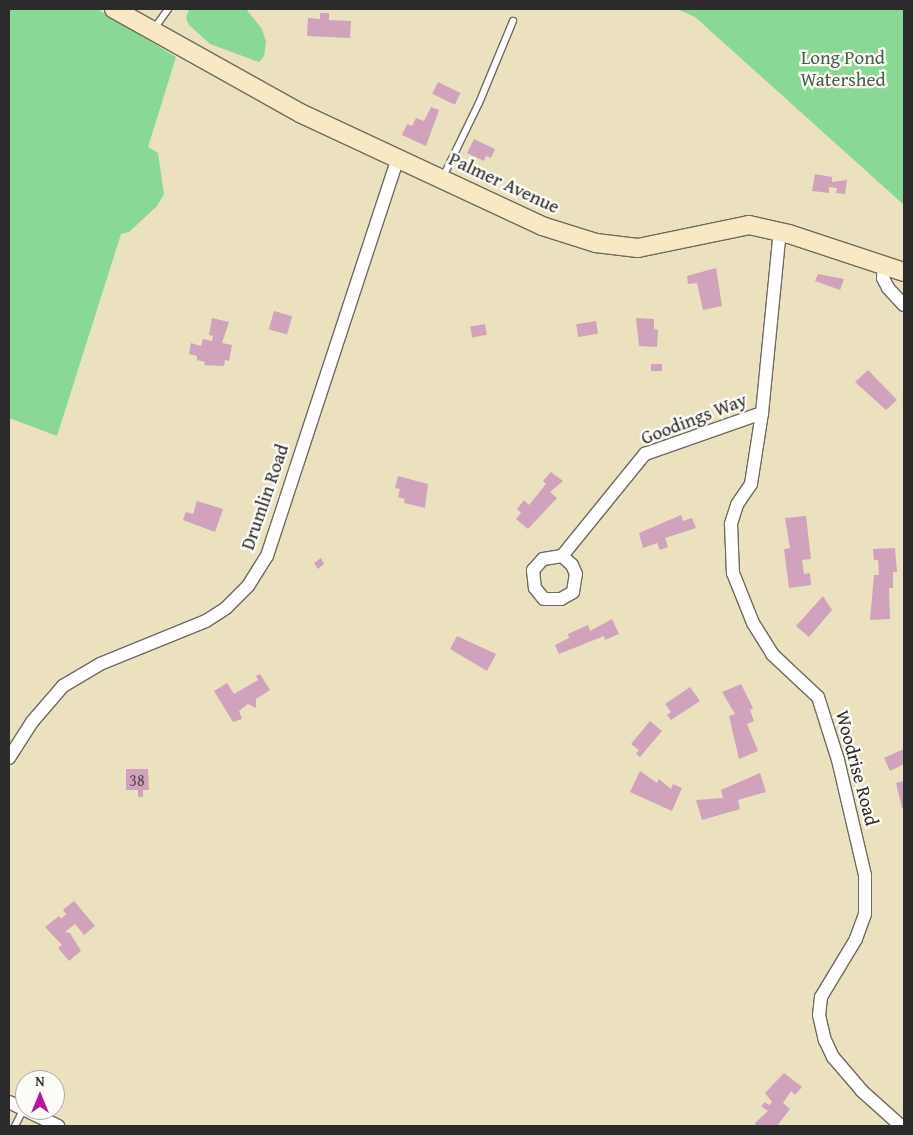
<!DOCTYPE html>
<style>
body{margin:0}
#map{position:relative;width:913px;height:1135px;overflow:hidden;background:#ebe1bf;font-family:"Gentium Book Plus",serif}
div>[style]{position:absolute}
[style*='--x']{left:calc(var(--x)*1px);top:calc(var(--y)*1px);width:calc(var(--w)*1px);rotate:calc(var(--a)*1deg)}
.green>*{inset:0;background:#89d896}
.building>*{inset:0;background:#d0a2bb;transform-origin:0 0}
.roads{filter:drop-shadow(1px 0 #6e6b5f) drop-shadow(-1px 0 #6e6b5f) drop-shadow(0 1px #6e6b5f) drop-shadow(0 -1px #6e6b5f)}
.lane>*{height:6px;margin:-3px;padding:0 3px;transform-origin:3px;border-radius:3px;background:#fff}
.street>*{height:12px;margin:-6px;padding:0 6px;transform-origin:6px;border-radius:6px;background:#fff}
.secondary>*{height:18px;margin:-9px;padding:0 9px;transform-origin:9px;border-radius:9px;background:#f8e8c3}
span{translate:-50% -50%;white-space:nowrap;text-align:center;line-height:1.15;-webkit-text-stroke:4.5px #fdfcf7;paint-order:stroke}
.number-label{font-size:16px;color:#54494f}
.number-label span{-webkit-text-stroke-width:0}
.park-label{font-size:19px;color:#475f4b}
.street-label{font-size:19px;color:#2b2b2b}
.frame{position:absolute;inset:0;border:10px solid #2b2b2b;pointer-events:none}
.north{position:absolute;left:15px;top:1070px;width:50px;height:50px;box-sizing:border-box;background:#fdfcf7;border:1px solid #a9a8a5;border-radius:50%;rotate:0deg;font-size:14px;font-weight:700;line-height:20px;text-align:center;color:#2b2b2b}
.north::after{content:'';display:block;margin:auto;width:18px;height:22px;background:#b5179e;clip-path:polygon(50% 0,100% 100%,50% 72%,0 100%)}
</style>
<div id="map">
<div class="green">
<div style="clip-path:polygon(9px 9px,97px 9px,176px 57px,148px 147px,158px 153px,164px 194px,157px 206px,129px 232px,121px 234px,57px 436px,9px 418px)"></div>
<div style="clip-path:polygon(189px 9px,246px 9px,262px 29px,266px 42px,264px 56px,259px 62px,210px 44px,189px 25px,186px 18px)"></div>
<div style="clip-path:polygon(677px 9px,904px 9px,904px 205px,695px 17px)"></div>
</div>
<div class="building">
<div style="clip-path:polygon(320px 13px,329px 13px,329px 20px,351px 21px,350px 38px,307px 36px,308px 18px,320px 19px)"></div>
<div style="left:438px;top:82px;width:25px;height:13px;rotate:26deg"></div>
<div style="clip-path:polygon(431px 107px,439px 110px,426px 146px,402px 135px,407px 124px,412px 126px,416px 118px,424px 121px)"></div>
<div style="clip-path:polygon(474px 139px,495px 149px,491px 158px,486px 156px,484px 161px,467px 153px)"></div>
<div style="clip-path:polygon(815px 174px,832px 177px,832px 182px,847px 180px,845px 194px,836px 193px,837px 188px,829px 187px,829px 193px,812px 191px)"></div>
<div style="clip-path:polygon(716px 268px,722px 306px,703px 310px,697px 283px,688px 284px,687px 276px)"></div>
<div style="clip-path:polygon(818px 274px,844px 279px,840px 290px,815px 281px)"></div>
<div style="left:274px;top:311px;width:19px;height:19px;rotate:16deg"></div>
<div style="clip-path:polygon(212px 318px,229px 322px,222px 343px,232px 345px,229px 361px,225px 360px,224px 366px,204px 365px,205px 362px,197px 360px,197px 356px,189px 354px,191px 343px,201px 346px,203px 339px,212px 341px,213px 336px,209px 335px)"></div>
<div style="clip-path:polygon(636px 318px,654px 319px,654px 329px,658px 330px,657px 347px,639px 346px)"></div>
<div style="left:596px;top:321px;width:13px;height:20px;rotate:81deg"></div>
<div style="left:485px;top:324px;width:11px;height:15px;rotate:80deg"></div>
<div style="left:651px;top:364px;width:11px;height:7px"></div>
<div style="clip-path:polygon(868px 370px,897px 400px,886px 410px,855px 382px)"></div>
<div style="clip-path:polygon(551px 472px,563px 481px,550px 492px,557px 498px,528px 529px,516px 519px,521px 513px,517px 509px,524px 500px,529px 505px,546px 484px,543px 481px)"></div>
<div style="clip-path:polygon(398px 476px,428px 484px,425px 508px,404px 503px,405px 499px,398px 497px,400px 489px,395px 488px)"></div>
<div style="clip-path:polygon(197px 501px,223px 509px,215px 532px,183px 520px,186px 512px,193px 514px)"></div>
<div style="clip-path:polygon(681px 515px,683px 521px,692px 518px,696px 528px,665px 538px,668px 547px,660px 550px,657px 543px,643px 548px,639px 533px)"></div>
<div style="clip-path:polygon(806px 516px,811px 559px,802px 560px,804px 574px,810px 573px,811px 585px,789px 588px,784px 549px,790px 548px,785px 518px)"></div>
<div style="clip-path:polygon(895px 548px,897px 572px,893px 572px,893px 588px,889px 588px,890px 619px,870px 620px,874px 575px,879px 575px,878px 560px,874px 560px,873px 549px)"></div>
<div style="clip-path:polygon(321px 558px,324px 564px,318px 569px,314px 563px)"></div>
<div style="clip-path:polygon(823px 596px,832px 610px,809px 637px,796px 626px)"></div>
<div style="clip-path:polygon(612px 619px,619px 634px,605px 640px,604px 636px,559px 654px,555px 645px,569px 638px,568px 634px,588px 625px,590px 631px)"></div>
<div style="clip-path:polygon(457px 636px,496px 654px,487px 671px,450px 649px)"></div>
<div style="clip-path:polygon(260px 674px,270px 690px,256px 699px,256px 708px,248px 704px,239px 711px,242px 719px,233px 722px,214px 691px,227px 683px,234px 694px,258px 680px,256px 676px)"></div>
<div style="clip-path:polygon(741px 684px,753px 708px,750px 710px,754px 721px,747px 724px,758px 751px,739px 759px,729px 716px,735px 714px,722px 692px)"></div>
<div style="clip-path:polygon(690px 687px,700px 701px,671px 720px,667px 715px,671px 712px,665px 704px)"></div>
<div style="clip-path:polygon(650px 721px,662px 731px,640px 757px,636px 754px,639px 750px,631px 744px)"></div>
<div style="clip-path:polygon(904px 749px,904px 764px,890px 771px,884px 758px)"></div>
<div style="clip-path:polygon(126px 769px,148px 769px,149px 790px,143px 790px,143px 797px,138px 797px,138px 790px,126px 790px)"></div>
<div style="clip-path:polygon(640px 771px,657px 783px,659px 779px,671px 789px,673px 784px,682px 788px,672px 811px,630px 792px)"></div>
<div style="clip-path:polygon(760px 773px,766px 792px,738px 800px,740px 809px,702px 820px,696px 800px,723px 798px,721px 790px)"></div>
<div style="clip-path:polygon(904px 781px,904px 808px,902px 808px,896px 783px)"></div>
<div style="clip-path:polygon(74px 901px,95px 926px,84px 935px,75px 924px,65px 932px,70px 933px,81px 951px,69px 961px,58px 948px,62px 945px,45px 927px,59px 916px,61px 919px,66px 914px,63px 910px)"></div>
<div style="clip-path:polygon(784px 1073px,802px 1087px,795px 1095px,791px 1091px,783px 1103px,790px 1109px,777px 1126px,756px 1126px,755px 1123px,768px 1111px,761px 1106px,765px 1102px,769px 1105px,772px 1102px,765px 1093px)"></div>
</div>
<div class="roads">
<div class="lane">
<div style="--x:153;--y:30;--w:26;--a:-54"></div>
<div style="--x:443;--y:177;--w:82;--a:-64.1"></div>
<div style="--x:479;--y:103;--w:89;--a:-67.5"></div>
<div style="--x:15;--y:1126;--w:18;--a:-63"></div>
</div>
<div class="street">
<div style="--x:884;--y:264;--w:14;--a:94"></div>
<div style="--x:883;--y:278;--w:11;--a:63"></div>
<div style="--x:888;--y:288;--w:23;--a:47"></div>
<div style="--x:762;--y:413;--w:72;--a:98.8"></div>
<div style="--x:751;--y:484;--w:25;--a:124"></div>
<div style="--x:737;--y:505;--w:20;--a:108"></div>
<div style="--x:731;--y:524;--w:49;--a:87.7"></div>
<div style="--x:733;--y:573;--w:54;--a:68.2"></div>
<div style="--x:753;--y:623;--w:36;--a:58"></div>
<div style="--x:772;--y:654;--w:63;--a:43.1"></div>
<div style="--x:818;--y:697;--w:66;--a:72.4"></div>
<div style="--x:838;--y:760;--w:118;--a:76.8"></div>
<div style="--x:865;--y:875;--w:39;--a:90"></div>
<div style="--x:865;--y:914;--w:27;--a:110"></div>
<div style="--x:856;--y:939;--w:68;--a:121.1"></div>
<div style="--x:821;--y:997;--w:18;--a:96"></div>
<div style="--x:819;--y:1015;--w:26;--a:77"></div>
<div style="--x:825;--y:1040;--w:19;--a:65"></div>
<div style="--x:833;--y:1057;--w:45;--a:49.5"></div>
<div style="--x:862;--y:1091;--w:52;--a:41.9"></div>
<div style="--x:562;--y:556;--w:19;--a:171"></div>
<div style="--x:543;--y:559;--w:15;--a:132"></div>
<div style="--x:533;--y:570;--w:18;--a:84"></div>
<div style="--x:535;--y:588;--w:14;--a:51"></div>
<div style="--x:544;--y:599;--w:17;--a:0"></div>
<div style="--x:561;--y:599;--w:14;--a:-30"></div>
<div style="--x:573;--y:592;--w:18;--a:-81"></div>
<div style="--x:576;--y:574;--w:10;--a:-114"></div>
<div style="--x:572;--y:565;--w:13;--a:-138"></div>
<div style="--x:562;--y:556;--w:132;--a:-50.9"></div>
<div style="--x:645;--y:454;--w:124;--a:-19.3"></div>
<div style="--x:762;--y:413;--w:183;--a:-84.4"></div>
<div style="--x:9;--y:758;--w:43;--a:-57.4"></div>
<div style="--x:32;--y:722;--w:48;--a:-49.3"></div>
<div style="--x:63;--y:686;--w:43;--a:-30.7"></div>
<div style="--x:100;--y:664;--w:114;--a:-22.1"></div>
<div style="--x:206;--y:621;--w:24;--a:-33"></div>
<div style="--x:226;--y:608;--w:31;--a:-45"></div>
<div style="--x:248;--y:586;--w:36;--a:-58"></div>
<div style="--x:267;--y:556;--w:419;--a:-71.8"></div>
<div style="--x:9;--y:1102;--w:55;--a:26.1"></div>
</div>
<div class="secondary">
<div style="--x:114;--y:9;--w:213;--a:29.2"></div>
<div style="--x:300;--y:113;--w:267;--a:25"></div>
<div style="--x:542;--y:226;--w:57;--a:17.5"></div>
<div style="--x:596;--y:243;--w:42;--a:6.8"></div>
<div style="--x:638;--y:248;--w:113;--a:-11.7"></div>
<div style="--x:749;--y:225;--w:41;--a:12.7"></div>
<div style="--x:789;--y:234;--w:121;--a:18.3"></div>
</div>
</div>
<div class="number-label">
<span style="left:137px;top:780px">38</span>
</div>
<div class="park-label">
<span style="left:843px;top:69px">Long Pond<br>Watershed</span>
</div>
<div class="street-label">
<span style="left:504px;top:183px;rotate:25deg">Palmer Avenue</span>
<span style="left:694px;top:419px;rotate:-21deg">Goodings Way</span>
<span style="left:265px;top:497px;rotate:-71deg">Drumlin Road</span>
<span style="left:857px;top:768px;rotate:75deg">Woodrise Road</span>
</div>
<div class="frame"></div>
<div class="north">N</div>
</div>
